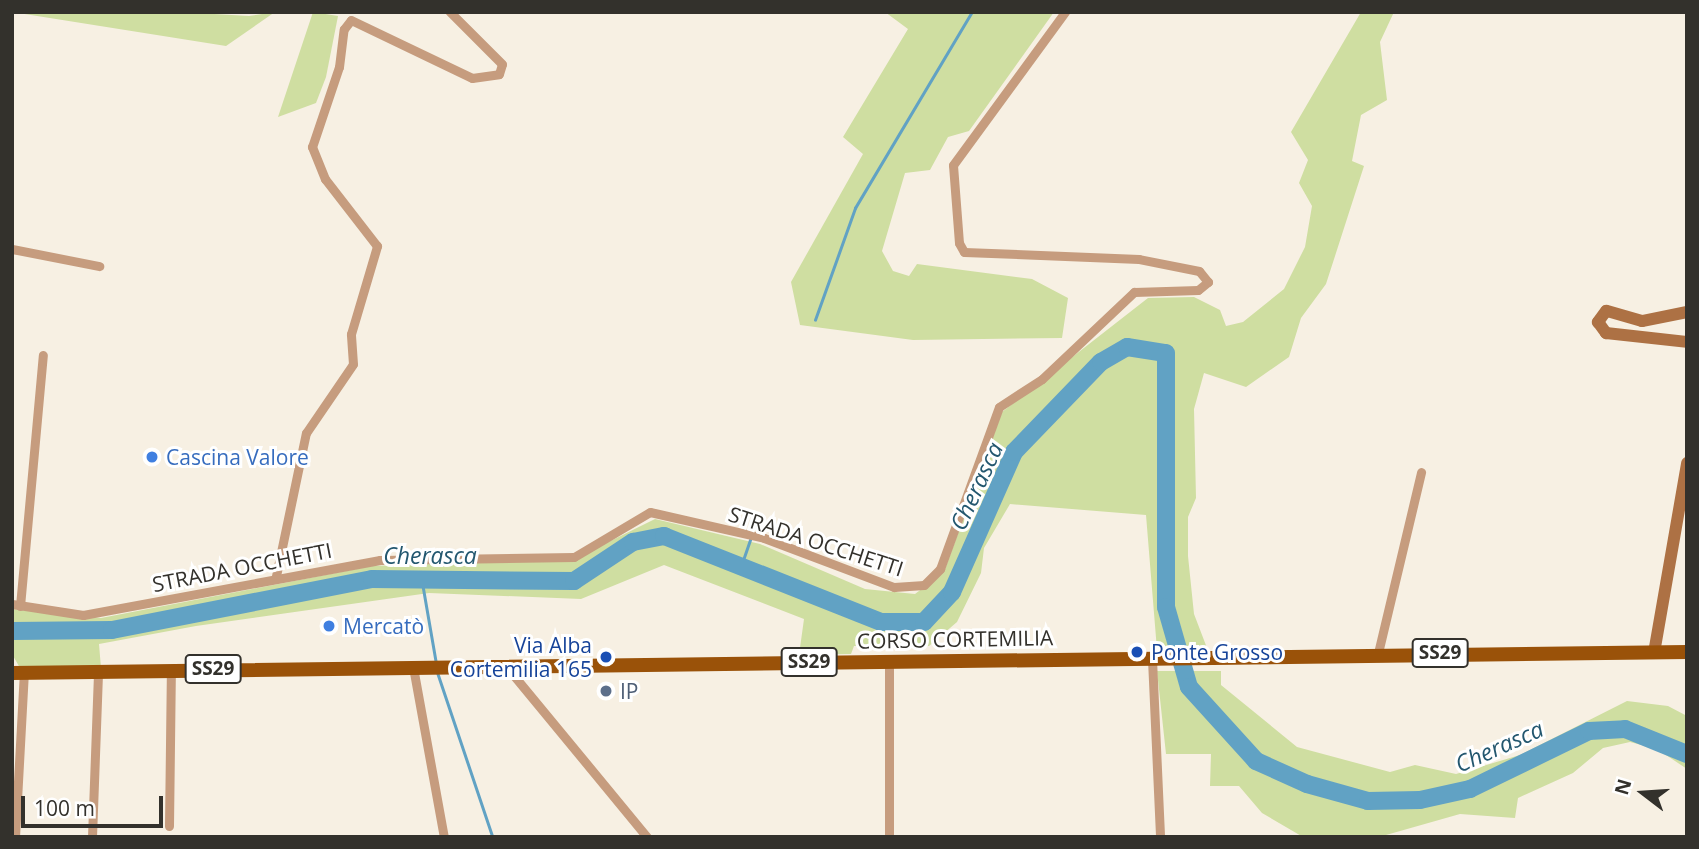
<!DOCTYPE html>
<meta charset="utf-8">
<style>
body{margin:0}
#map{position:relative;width:1699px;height:849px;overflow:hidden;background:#f7f0e3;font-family:"Open Sans",sans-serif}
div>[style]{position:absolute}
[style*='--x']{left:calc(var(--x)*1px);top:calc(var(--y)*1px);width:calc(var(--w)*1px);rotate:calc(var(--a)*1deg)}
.green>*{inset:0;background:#cfdea1}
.stream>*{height:2.5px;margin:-1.25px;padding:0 1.25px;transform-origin:1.25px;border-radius:1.25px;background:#61a2c4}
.river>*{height:18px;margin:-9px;padding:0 9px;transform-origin:9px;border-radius:9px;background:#61a2c4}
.street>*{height:9px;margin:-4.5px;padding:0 4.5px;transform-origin:4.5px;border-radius:4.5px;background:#c69c7e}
.secondary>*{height:12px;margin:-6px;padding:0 6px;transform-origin:6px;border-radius:6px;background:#ad7144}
.primary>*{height:14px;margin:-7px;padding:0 7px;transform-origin:7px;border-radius:7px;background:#9a5209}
.dots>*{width:19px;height:19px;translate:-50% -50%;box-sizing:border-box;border:4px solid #fff;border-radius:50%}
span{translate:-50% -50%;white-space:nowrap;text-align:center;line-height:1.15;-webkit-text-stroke:6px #fff;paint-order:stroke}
.shield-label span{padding:2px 5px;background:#fff;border:2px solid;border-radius:5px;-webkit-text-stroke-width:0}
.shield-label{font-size:19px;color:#33312c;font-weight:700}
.shop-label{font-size:21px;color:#366cbe}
.left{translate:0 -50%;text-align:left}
.street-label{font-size:21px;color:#33312c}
.transit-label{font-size:21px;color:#164399}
.right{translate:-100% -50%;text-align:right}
.service-label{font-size:21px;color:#4e5e75}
.water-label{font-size:23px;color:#23576f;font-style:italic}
.frame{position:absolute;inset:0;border:14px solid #33312c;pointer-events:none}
.north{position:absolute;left:1608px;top:758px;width:70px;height:70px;-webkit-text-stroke:5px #fff;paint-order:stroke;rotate:287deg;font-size:19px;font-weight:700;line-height:28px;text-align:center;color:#33312c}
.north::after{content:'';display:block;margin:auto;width:24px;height:32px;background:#33312c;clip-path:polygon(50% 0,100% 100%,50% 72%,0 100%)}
.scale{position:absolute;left:21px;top:796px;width:142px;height:32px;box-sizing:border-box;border:4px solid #33312c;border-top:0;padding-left:9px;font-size:21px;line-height:24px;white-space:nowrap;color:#33312c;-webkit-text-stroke:5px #fff;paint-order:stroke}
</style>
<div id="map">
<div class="green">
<div style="clip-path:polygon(12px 12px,180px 12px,249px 16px,275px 12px,226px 46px)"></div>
<div style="clip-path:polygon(313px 12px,338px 16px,326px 77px,316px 103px,278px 117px)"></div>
<div style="clip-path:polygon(885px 12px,1054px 12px,969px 131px,948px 137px,930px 170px,905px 173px,882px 251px,893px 271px,909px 276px,917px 264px,1032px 279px,1068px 298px,1062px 338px,913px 340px,800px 325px,791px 282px,863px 154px,843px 137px,908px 29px)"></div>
<div style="clip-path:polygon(1361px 12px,1394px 12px,1380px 42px,1387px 100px,1361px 115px,1352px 161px,1364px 166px,1326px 284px,1301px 318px,1289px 357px,1246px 387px,1204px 373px,1194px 409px,1196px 498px,1188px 517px,1188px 556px,1194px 614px,1207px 648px,1157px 650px,1146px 515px,1010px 504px,984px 548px,981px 573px,957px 622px,929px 646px,854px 646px,851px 654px,799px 655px,804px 619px,664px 565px,581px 599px,429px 593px,196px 626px,99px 644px,101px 668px,20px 668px,12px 654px,12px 609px,101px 618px,372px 566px,574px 559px,655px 519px,760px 544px,865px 589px,915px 594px,944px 572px,1002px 412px,1148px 298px,1194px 297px,1220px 310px,1226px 326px,1243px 322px,1284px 289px,1305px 247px,1312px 206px,1299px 183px,1308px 160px,1291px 132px)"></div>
<div style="clip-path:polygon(1157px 671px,1221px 671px,1221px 685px,1297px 747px,1390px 772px,1415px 765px,1456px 774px,1520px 755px,1627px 701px,1668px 706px,1687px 716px,1687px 769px,1657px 749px,1630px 742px,1603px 748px,1573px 773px,1518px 798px,1515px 818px,1460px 814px,1379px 837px,1303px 837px,1262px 813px,1239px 786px,1210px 786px,1211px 754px,1166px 754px)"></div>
</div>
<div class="stream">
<div style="--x:815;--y:320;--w:119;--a:-70.3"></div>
<div style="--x:855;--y:208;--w:228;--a:-59.2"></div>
<div style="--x:740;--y:569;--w:34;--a:-71"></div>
<div style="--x:422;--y:580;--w:82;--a:80.2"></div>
<div style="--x:437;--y:671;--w:175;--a:71.4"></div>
</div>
<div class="river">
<div style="--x:12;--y:631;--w:100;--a:-0.6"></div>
<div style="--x:112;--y:630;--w:265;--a:-11.1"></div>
<div style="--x:372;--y:579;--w:202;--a:0.6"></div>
<div style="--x:574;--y:581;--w:71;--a:-33.5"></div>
<div style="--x:633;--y:542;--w:32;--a:-11"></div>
<div style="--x:664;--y:536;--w:233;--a:21.6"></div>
<div style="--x:881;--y:622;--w:43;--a:0"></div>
<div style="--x:924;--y:622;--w:41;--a:-47"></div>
<div style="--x:952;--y:592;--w:153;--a:-66.1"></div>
<div style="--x:1014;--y:452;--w:125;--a:-46"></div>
<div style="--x:1101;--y:362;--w:30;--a:-30"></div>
<div style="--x:1127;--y:347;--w:39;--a:9"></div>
<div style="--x:1166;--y:353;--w:254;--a:90"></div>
<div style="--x:1166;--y:607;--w:83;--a:74"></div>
<div style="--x:1189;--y:687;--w:100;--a:47.8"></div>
<div style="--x:1256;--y:761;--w:56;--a:24.3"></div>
<div style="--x:1307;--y:784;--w:63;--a:15.6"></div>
<div style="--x:1368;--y:801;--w:52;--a:-1.1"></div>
<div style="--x:1420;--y:800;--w:51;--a:-12.4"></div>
<div style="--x:1470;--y:789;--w:132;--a:-26"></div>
<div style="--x:1589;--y:731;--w:36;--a:-3"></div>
<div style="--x:1625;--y:729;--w:67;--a:22"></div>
</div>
<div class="street">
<div style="--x:12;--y:249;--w:89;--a:11.1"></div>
<div style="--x:276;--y:576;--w:146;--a:-78.2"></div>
<div style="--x:306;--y:433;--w:83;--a:-55.7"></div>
<div style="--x:353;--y:364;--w:30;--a:-94"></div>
<div style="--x:351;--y:334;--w:92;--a:-73.5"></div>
<div style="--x:377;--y:246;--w:85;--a:-127.8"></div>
<div style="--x:325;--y:179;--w:35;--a:-112"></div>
<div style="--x:312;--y:147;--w:84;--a:-71.4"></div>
<div style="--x:339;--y:67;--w:38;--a:-83"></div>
<div style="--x:344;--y:29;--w:11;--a:-52"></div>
<div style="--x:351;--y:20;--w:134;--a:25.6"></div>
<div style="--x:472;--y:78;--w:27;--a:-8"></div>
<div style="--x:499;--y:74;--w:10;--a:-73"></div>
<div style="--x:502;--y:64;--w:74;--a:-135"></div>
<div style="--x:12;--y:604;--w:72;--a:8.8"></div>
<div style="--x:83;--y:615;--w:302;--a:-10.5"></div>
<div style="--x:380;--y:560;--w:194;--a:-0.9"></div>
<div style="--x:574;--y:557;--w:88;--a:-30.6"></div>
<div style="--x:650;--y:512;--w:117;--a:12.8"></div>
<div style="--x:764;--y:538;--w:139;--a:20.7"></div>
<div style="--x:894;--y:587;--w:30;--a:-4"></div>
<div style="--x:924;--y:585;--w:23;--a:-45"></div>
<div style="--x:940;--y:569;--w:172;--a:-70"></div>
<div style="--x:999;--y:407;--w:51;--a:-33.1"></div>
<div style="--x:1042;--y:379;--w:127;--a:-43.4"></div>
<div style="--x:1134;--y:292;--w:64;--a:-1.8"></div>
<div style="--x:1198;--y:290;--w:13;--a:-39"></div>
<div style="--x:1208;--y:282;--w:14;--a:-129"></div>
<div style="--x:1199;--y:271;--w:61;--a:-168.7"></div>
<div style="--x:1139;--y:259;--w:175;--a:-177.7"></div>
<div style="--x:964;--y:252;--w:10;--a:-119"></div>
<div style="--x:959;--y:243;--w:78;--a:-94.4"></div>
<div style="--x:953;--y:165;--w:190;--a:-53.8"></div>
<div style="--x:20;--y:606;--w:252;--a:-84.8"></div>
<div style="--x:1378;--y:653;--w:186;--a:-76.6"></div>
<div style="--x:1152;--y:659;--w:178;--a:87.4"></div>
<div style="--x:506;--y:666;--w:222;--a:50.5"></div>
<div style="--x:413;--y:667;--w:173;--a:79.7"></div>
<div style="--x:169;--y:826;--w:156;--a:-89.3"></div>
<div style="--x:15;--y:837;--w:164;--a:-86.9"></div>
<div style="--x:92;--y:837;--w:165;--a:-87.9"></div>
<div style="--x:889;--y:837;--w:176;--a:-90"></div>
</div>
<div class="secondary">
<div style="--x:1687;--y:312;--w:46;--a:168.7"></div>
<div style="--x:1642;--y:321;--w:37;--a:-164"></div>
<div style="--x:1606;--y:311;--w:14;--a:126"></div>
<div style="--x:1598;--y:322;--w:14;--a:54"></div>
<div style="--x:1606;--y:333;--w:81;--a:6.3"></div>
<div style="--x:1654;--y:653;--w:193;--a:-80.1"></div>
</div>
<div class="primary">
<div style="--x:12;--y:673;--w:1675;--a:-0.72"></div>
</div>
<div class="dots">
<div style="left:152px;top:457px;background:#3f7fe0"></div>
<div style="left:329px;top:626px;background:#3f7fe0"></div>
<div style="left:1137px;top:652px;background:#1a4fb4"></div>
<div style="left:606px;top:657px;background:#1a4fb4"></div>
<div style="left:606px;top:691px;background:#5c6f8a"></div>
</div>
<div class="shield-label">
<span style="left:1440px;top:653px">SS29</span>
<span style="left:809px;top:662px">SS29</span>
<span style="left:213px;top:669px">SS29</span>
</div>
<div class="shop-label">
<span class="left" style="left:166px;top:457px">Cascina Valore</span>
<span class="left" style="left:343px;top:626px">Mercatò</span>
</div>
<div class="street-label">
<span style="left:816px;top:541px;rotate:18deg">STRADA OCCHETTI</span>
<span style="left:242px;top:567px;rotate:-11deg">STRADA OCCHETTI</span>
<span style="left:955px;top:639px;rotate:-1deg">CORSO CORTEMILIA</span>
</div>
<div class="transit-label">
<span class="right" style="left:592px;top:657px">Via Alba<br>Cortemilia 165</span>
<span class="left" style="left:1151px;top:652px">Ponte Grosso</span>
</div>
<div class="service-label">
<span class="left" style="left:620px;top:691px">IP</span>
</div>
<div class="water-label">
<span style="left:976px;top:486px;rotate:-65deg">Cherasca</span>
<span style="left:430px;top:555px">Cherasca</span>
<span style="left:1499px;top:746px;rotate:-24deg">Cherasca</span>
</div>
<div class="frame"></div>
<div class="north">N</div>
<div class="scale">100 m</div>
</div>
